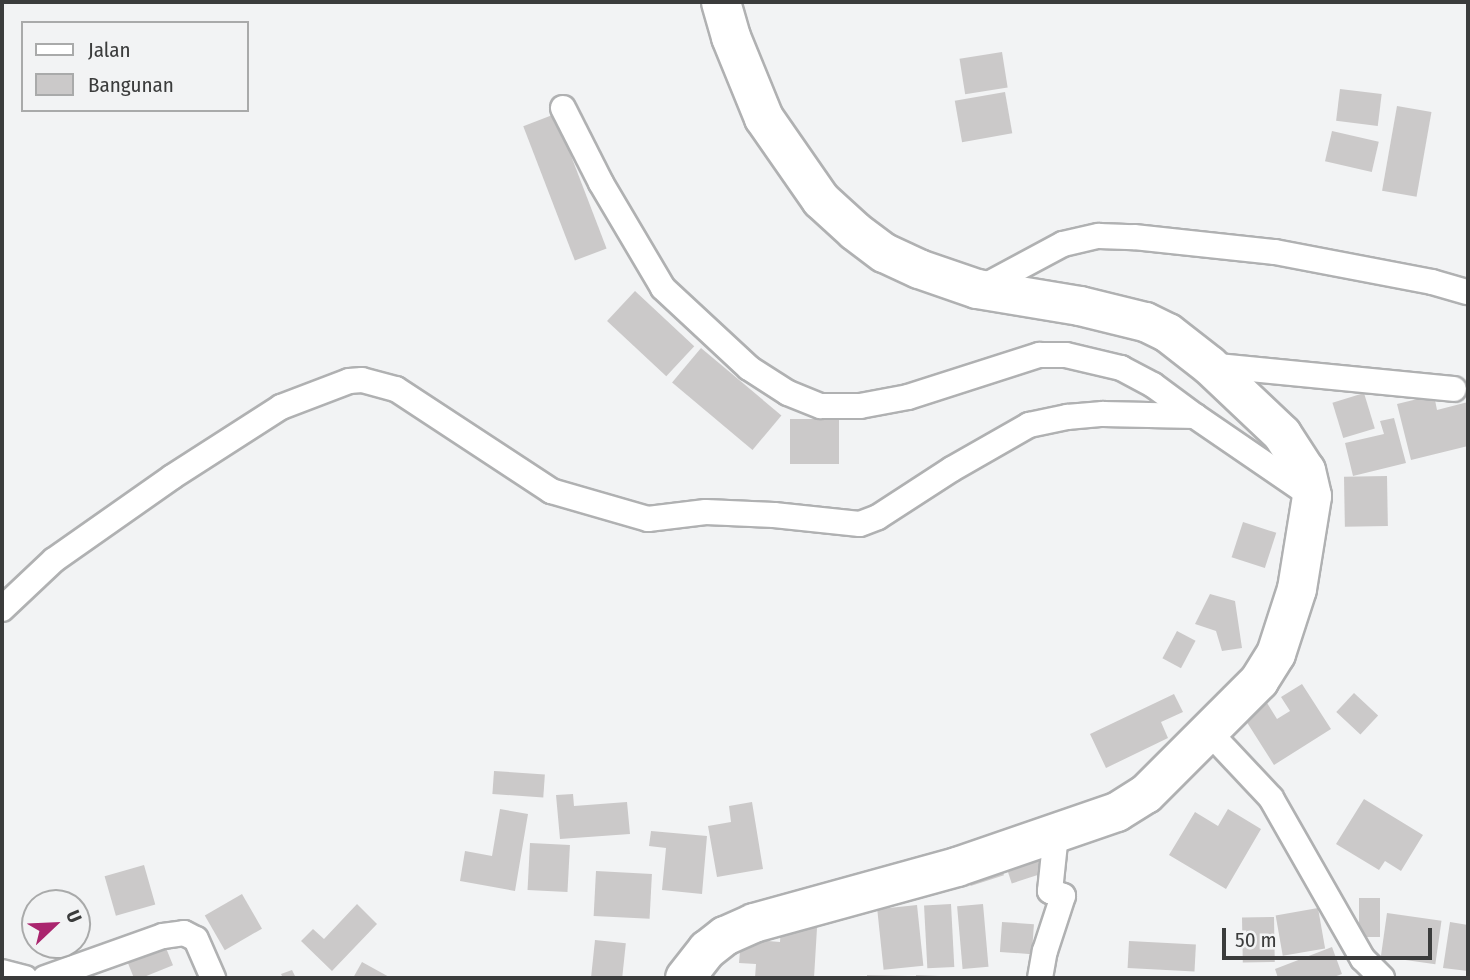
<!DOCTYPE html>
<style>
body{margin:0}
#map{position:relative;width:1470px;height:980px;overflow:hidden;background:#f2f3f4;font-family:"Fira Sans Condensed",sans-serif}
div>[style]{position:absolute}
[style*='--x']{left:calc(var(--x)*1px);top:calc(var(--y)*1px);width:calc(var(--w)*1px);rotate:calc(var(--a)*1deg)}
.building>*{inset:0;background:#cbc9c9;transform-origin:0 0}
.roads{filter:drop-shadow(2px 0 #b0b1b2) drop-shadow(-2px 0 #b0b1b2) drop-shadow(0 2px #b0b1b2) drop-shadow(0 -2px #b0b1b2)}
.street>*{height:24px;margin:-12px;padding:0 12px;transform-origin:12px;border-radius:12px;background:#fff}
.primary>*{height:38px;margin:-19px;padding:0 19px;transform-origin:19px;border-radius:19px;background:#fff}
span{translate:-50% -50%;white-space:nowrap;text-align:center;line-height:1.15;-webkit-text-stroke:7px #f2f3f4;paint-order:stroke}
.frame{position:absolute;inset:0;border:4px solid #3b3c3c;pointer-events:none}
.legend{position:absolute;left:21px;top:21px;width:228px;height:91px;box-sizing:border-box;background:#f2f3f4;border:2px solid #a9aaaa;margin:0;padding:9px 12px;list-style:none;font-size:21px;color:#3b3c3c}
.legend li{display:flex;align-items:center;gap:14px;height:35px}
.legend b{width:35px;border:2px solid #a9aaaa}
.north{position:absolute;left:21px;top:889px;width:70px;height:70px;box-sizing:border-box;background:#f2f3f4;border:2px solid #a9aaaa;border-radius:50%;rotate:67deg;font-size:19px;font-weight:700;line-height:28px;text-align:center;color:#3b3c3c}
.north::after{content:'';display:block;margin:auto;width:24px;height:32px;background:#aa256e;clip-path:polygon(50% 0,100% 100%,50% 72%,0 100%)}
.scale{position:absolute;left:1222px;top:928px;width:210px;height:32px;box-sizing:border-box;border:4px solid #3b3c3c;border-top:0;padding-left:9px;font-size:21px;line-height:24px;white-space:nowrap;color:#3b3c3c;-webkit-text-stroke:5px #f2f3f4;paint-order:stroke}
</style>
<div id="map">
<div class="building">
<div style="left:1002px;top:52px;width:36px;height:43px;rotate:81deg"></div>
<div style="left:1340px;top:89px;width:42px;height:32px;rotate:7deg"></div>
<div style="left:1005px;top:92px;width:42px;height:51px;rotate:80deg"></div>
<div style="left:1397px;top:106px;width:35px;height:86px;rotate:10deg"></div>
<div style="left:555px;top:114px;width:144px;height:34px;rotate:69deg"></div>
<div style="left:1332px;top:131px;width:48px;height:31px;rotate:13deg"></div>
<div style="left:635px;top:291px;width:81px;height:41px;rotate:43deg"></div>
<div style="left:701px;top:348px;width:105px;height:45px;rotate:40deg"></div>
<div style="left:1364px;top:393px;width:37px;height:33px;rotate:73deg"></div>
<div style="clip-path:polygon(1434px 395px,1437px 410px,1468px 402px,1468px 446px,1411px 460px,1397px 404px)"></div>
<div style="clip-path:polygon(1394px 418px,1406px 463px,1353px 476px,1345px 443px,1384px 434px,1380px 421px)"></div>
<div style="left:790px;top:419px;width:49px;height:45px"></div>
<div style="left:1387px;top:476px;width:50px;height:43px;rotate:89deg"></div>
<div style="left:1243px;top:522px;width:35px;height:37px;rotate:18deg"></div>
<div style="clip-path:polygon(1210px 594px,1235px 601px,1242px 648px,1222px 651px,1216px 631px,1195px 624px)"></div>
<div style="left:1177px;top:631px;width:21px;height:31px;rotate:28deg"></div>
<div style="clip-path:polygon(1302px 684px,1331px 729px,1274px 765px,1241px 713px,1264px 698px,1277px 719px,1290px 711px,1281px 697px)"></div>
<div style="left:1354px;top:693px;width:33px;height:26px;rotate:43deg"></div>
<div style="clip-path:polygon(1174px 694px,1183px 712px,1161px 722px,1168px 738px,1106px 768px,1090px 734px)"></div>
<div style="left:494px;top:771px;width:51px;height:23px;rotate:4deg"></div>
<div style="clip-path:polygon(573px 794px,574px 806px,627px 802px,630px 834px,560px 839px,556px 795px)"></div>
<div style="clip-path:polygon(1364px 799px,1423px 835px,1401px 871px,1385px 861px,1379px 870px,1336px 844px)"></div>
<div style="clip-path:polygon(752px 802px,763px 869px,717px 877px,708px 826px,731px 822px,729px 806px)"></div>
<div style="clip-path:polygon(500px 809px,528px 814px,515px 891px,460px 881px,465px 851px,492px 856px)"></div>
<div style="clip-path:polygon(1228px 809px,1261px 829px,1226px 889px,1169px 855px,1195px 812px,1218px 826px)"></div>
<div style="clip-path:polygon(651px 831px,707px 836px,702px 894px,662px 890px,666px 848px,649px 846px)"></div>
<div style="left:530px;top:843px;width:40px;height:47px;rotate:3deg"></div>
<div style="left:1043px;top:847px;width:25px;height:41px;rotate:72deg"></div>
<div style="left:999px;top:860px;width:16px;height:35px;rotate:72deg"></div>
<div style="left:144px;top:865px;width:41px;height:41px;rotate:74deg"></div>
<div style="left:596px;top:871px;width:56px;height:45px;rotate:3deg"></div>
<div style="left:242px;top:894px;width:40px;height:43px;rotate:60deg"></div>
<div style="left:1359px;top:898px;width:21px;height:39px"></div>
<div style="clip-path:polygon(357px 904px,377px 924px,332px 971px,301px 941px,313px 929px,324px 939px)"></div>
<div style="left:951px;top:904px;width:63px;height:27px;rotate:87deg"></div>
<div style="left:983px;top:904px;width:63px;height:26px;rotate:85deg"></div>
<div style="left:917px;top:905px;width:61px;height:40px;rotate:84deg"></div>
<div style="left:1318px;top:908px;width:41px;height:43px;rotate:80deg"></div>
<div style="left:1387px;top:913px;width:55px;height:44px;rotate:8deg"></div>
<div style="left:1274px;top:917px;width:45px;height:32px;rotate:89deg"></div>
<div style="left:1002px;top:922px;width:32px;height:30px;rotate:4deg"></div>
<div style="clip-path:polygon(1450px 922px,1468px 925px,1468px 971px,1443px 968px)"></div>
<div style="clip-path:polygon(781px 925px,817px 928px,814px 978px,755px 978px,756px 964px,739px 963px,741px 939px,780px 942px)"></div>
<div style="left:595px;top:940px;width:31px;height:38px;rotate:6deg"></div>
<div style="left:1129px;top:941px;width:67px;height:27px;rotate:3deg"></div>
<div style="left:164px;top:943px;width:24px;height:41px;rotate:68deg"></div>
<div style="clip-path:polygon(1332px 947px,1342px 974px,1331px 978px,1278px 978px,1275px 969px)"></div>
<div style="clip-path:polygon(362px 962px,391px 978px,353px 978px)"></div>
<div style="clip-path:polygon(292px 970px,296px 978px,283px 978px,281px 974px)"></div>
<div style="clip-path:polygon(867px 975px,908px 976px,908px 978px,867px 978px)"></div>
<div style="clip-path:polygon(916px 975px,940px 976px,940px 978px,916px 978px)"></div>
</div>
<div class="roads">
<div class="street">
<div style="--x:563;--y:108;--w:84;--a:63.1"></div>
<div style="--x:601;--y:183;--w:122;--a:59.4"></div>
<div style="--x:663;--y:288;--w:117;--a:42.9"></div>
<div style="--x:749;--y:368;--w:46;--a:32.7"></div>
<div style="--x:788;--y:393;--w:35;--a:22"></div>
<div style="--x:821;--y:406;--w:39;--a:0"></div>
<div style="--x:860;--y:406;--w:49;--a:-10.6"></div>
<div style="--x:908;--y:397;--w:138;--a:-17.8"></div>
<div style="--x:1039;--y:355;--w:27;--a:0"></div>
<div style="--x:1066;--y:355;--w:57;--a:13.3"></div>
<div style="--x:1121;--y:368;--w:36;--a:28"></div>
<div style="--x:1153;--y:385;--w:52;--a:36.4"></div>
<div style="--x:979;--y:289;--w:95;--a:-28.2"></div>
<div style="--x:1063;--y:244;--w:37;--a:-13"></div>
<div style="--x:1099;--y:236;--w:35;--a:2"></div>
<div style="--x:1134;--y:237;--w:142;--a:6.1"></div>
<div style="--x:1275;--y:252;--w:160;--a:10.8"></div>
<div style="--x:1432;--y:282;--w:37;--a:16"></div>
<div style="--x:1209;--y:365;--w:246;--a:5.6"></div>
<div style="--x:2;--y:609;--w:71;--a:-43.3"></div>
<div style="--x:54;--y:560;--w:144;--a:-35.1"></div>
<div style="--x:172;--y:477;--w:130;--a:-32.7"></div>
<div style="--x:281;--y:407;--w:73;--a:-20.9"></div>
<div style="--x:349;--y:381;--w:13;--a:-4"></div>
<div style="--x:362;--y:380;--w:35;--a:15"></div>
<div style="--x:396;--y:389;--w:186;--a:33.3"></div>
<div style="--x:551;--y:491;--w:101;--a:16.1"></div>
<div style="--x:648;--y:519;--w:58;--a:-6.9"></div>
<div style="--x:706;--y:512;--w:68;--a:2.5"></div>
<div style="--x:774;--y:515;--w:86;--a:6"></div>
<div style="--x:860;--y:524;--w:19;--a:-21"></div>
<div style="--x:878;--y:517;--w:88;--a:-33"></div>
<div style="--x:952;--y:469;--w:89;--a:-29.7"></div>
<div style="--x:1029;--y:425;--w:39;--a:-12"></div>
<div style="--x:1067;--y:417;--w:36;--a:-5"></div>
<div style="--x:1103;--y:414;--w:92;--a:1.2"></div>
<div style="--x:1195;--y:416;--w:142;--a:34.4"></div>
<div style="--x:1209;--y:732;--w:91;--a:46.8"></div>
<div style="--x:1271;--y:798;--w:185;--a:60.3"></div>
<div style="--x:1363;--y:959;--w:27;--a:45"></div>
<div style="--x:2;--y:972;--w:24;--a:15"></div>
<div style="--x:45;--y:978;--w:125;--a:-19.6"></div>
<div style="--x:163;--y:936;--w:21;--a:-8"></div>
<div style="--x:184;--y:933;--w:13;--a:27"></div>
<div style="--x:196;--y:939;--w:43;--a:66.4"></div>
<div style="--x:1040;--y:978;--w:27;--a:-80"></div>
<div style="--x:1045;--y:951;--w:58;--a:-71.9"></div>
<div style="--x:1063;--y:896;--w:14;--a:-159"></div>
<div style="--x:1050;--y:891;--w:57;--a:-84"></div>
</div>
<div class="primary">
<div style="--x:685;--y:978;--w:36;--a:-52"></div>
<div style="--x:707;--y:950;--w:23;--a:-38"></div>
<div style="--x:725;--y:936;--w:32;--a:-24"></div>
<div style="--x:754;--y:923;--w:211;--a:-15.4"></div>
<div style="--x:957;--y:867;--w:169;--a:-19"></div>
<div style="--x:1117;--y:812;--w:34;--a:-32"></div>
<div style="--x:1146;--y:794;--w:160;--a:-45"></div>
<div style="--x:1259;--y:681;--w:32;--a:-58"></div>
<div style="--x:1276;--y:654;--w:68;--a:-72.1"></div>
<div style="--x:1297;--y:589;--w:94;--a:-80.8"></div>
<div style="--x:1312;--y:496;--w:26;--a:-103"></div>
<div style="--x:1306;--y:471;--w:44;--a:-123"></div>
<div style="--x:1282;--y:434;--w:100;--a:-136.6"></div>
<div style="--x:1209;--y:365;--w:52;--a:-142"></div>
<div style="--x:1168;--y:333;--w:25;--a:-154"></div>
<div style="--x:1145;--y:322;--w:67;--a:-166.2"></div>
<div style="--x:1080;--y:306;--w:104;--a:-170.6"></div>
<div style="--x:977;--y:289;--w:61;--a:-161"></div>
<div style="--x:919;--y:269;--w:38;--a:-155"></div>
<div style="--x:884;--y:253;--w:36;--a:-143"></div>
<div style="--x:855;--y:231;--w:46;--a:-137.6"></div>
<div style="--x:821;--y:200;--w:100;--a:-124.8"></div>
<div style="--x:764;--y:118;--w:87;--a:-112.2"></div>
<div style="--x:731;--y:37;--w:36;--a:-106"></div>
</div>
</div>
<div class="frame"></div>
<ul class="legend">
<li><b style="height:9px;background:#fff"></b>Jalan</li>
<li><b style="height:19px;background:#cbc9c9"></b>Bangunan</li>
</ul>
<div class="north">U</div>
<div class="scale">50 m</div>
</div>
